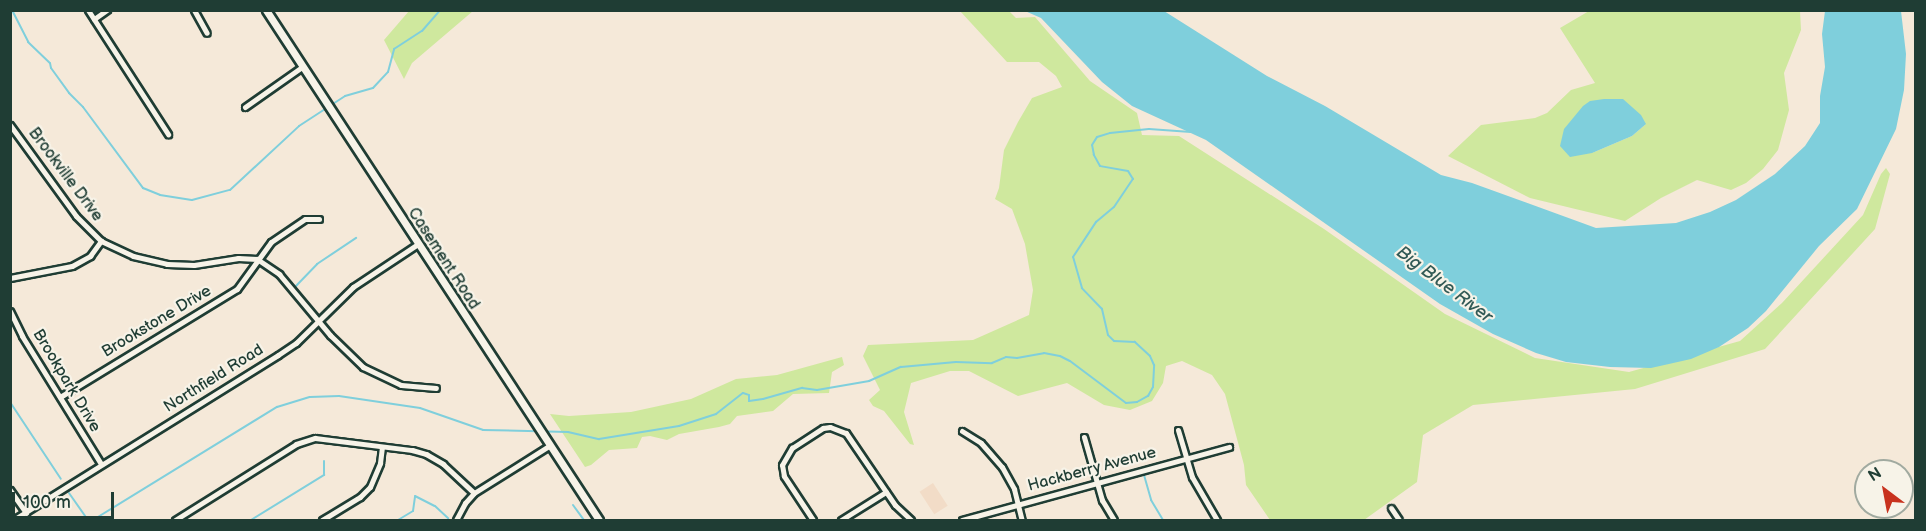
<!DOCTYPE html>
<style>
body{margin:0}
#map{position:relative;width:1926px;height:531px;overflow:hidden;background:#f5e9d9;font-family:"Balsamiq Sans",sans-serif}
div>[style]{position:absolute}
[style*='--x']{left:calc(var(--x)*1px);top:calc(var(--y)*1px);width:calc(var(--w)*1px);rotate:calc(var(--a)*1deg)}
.built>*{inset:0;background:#f2dcc7;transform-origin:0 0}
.green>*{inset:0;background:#cfe89e}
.water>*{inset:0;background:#7fcfdc}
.stream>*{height:2px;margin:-1px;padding:0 1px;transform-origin:1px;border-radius:1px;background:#7fcfdc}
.roads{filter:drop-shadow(2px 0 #1f3d34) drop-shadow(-2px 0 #1f3d34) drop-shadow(0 2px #1f3d34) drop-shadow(0 -2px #1f3d34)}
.minor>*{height:5px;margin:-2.5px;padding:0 2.5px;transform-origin:2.5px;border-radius:2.5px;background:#f7f3e8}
.tertiary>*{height:7px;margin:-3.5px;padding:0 3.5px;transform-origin:3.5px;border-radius:3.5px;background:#f7f3e8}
span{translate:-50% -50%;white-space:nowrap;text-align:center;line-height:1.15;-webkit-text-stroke:4.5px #f7f3e8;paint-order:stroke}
.street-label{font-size:16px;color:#1f3d34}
.water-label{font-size:18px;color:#325a56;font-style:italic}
.frame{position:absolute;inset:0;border:12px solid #1f3d34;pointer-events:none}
.north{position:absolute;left:1854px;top:459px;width:60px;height:60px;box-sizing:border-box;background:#f7f3e8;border:2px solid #a1aaa0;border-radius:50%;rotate:328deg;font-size:16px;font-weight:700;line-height:24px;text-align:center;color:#1f3d34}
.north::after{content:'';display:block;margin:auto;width:21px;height:27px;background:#c8321e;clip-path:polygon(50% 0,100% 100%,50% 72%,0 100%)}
.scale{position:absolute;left:12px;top:492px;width:102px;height:27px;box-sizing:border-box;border:3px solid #1f3d34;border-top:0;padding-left:8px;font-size:18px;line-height:21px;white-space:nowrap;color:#1f3d34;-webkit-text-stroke:4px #f7f3e8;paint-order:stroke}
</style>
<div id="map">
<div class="built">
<div style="left:933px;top:483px;width:27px;height:16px;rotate:57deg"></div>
</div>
<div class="green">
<div style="clip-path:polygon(409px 11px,473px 11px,412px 63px,404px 79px,384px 40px)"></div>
<div style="clip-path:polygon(960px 11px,1009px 11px,1016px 18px,1035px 17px,1090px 81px,1137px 113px,1142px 135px,1179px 136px,1324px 229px,1445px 314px,1535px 358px,1629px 372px,1740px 341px,1782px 303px,1863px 215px,1881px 174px,1886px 168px,1890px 174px,1875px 229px,1765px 349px,1635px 389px,1473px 405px,1423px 435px,1417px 482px,1364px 520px,1270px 520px,1246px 485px,1244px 465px,1225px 394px,1212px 375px,1182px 361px,1166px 366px,1163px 383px,1152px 401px,1130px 410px,1104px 405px,1067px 383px,1018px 396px,969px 371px,950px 371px,911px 383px,904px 412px,914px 445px,910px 444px,884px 411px,873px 406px,869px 400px,880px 390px,863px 356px,868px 345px,973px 340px,1029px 315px,1033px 290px,1025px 244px,1012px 209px,995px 199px,999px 188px,1004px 150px,1018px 122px,1032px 98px,1062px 87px,1056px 76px,1039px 62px,1007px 62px)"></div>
<div style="clip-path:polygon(evenodd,1589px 11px,1800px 11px,1801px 30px,1784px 73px,1789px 110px,1778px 150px,1763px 169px,1746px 183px,1731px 190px,1697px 180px,1661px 198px,1625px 221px,1530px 198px,1448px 156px,1481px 125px,1535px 118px,1547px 113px,1571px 90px,1595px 83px,1560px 28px,1589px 11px,1646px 124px,1632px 136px,1592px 153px,1646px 124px)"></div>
<div style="clip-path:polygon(842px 357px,844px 365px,832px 372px,829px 393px,793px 394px,773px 411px,737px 416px,730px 424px,719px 427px,679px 434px,667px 440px,650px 436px,642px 437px,637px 448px,609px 450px,591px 465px,585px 467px,550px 414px,569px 416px,631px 412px,691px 399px,736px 379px,777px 375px)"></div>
</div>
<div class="water">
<div style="clip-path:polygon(1025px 11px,1164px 11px,1267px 76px,1325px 106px,1441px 175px,1472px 183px,1596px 228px,1676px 223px,1710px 212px,1736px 200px,1775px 174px,1805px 146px,1820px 123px,1820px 96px,1825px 67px,1822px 34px,1825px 11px,1901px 11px,1906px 54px,1904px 90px,1896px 129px,1857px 209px,1819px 246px,1766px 311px,1748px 328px,1719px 347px,1691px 359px,1651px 368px,1610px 367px,1566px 362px,1536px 353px,1493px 334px,1440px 304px,1206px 140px,1132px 106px,1102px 82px,1041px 18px)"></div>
<div style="clip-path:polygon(1604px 99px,1623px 99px,1641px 115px,1646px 124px,1632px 136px,1592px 153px,1570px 157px,1560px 146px,1564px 129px,1583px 106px,1590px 101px)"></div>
</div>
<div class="stream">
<div style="--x:12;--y:10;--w:36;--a:63"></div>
<div style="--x:28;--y:42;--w:30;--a:44"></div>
<div style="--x:50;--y:63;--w:5;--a:79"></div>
<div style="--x:51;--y:68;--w:31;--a:54"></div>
<div style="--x:69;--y:93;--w:20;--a:45"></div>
<div style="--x:83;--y:107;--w:101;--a:53.5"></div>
<div style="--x:143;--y:188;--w:18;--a:22"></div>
<div style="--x:160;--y:195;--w:32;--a:9"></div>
<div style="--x:192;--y:200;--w:39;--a:-15"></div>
<div style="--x:230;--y:190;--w:94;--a:-42.8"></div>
<div style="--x:299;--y:126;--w:55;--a:-33.1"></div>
<div style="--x:345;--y:96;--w:29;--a:-16"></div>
<div style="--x:373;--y:88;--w:22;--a:-47"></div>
<div style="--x:388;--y:72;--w:24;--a:-75"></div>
<div style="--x:394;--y:49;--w:33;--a:-33"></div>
<div style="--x:422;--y:31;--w:28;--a:-49"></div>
<div style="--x:295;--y:287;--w:32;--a:-46"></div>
<div style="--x:317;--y:264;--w:47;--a:-33.7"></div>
<div style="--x:10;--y:402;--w:92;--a:56.5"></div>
<div style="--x:1144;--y:475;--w:26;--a:74"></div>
<div style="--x:1151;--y:500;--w:23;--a:59"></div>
<div style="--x:69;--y:493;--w:33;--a:55"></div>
<div style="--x:573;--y:505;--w:19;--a:54"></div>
<div style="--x:93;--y:520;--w:216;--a:-31.6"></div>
<div style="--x:277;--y:407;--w:34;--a:-17"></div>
<div style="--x:310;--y:397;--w:29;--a:-2"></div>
<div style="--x:339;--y:396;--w:82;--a:8.4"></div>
<div style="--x:420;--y:408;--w:67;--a:19.2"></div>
<div style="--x:483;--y:430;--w:85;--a:1.3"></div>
<div style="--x:568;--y:432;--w:32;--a:13"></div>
<div style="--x:599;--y:439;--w:81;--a:-9.2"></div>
<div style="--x:679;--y:426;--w:39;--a:-18"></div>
<div style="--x:716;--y:414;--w:34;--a:-38"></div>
<div style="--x:743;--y:393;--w:6;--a:18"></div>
<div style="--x:749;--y:395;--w:6;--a:90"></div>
<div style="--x:749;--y:401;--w:14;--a:-8"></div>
<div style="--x:763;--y:399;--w:41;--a:-15.8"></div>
<div style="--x:802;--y:388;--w:15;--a:8"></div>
<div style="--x:817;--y:390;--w:53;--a:-9.8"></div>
<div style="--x:869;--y:381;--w:35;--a:-24"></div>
<div style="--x:901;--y:367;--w:55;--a:-5.2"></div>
<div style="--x:956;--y:362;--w:36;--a:2"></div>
<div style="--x:992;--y:363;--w:15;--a:-23"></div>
<div style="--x:1006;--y:357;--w:11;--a:5"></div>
<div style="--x:1017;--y:358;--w:27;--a:-10"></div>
<div style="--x:1044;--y:353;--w:16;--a:11"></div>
<div style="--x:1060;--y:356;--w:11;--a:27"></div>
<div style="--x:1070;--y:361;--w:70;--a:36.9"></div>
<div style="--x:1126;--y:403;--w:11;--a:-5"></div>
<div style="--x:1137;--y:402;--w:13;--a:-29"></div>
<div style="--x:1148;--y:396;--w:10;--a:-61"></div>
<div style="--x:1153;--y:387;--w:22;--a:-87"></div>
<div style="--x:1154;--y:365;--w:10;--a:-114"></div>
<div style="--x:1150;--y:356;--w:21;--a:-137"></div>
<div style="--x:1135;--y:342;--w:21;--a:-177"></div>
<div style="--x:1114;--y:341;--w:8;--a:-135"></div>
<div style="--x:1108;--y:335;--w:27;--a:-103"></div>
<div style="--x:1102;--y:309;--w:29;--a:-134"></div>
<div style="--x:1082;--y:288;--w:32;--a:-106"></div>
<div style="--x:1073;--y:257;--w:42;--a:-56.7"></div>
<div style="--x:1096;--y:222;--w:23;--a:-40"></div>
<div style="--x:1114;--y:207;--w:34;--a:-56"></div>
<div style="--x:1133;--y:179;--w:9;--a:-122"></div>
<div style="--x:1128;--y:171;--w:28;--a:-170"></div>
<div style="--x:1100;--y:166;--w:13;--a:-119"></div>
<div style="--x:1094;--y:155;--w:10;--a:-101"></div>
<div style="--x:1092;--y:145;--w:9;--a:-58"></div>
<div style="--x:1097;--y:137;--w:14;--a:-17"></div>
<div style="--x:1110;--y:133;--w:39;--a:-6"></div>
<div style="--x:1149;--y:129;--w:42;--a:4.1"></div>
<div style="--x:251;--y:520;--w:86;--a:-31.7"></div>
<div style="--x:324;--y:475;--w:14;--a:-90"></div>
<div style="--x:398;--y:520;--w:17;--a:-31"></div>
<div style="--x:413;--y:511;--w:15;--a:-82"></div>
<div style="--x:415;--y:496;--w:22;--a:27"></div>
<div style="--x:435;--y:506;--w:18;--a:43"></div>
</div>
<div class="roads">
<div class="minor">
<div style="--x:88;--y:10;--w:148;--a:57.2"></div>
<div style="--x:194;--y:10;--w:26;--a:61"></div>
<div style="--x:94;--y:19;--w:16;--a:-35"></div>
<div style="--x:245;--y:107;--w:70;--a:-35.1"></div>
<div style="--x:10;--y:125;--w:112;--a:54"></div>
<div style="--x:76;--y:216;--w:35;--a:45"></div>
<div style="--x:101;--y:241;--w:35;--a:25"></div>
<div style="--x:133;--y:256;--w:35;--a:13"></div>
<div style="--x:167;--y:264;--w:27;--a:2"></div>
<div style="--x:194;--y:265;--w:45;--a:-9"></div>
<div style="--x:238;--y:258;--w:19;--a:3"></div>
<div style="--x:257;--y:259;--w:27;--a:34"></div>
<div style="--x:279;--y:274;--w:80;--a:50.1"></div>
<div style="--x:330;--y:335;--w:46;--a:44.1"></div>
<div style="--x:363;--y:367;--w:42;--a:25.3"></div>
<div style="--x:401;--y:385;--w:35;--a:5"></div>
<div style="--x:10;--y:278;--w:63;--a:-11"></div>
<div style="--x:72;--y:266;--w:21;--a:-29"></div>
<div style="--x:90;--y:256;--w:19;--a:-54"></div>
<div style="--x:10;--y:311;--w:28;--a:64"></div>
<div style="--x:22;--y:336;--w:150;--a:58.3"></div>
<div style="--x:60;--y:397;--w:207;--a:-31.4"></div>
<div style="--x:237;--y:289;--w:58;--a:-54.1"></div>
<div style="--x:271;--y:242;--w:41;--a:-34.1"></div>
<div style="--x:305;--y:219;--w:14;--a:0"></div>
<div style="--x:1178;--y:430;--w:49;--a:73.4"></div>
<div style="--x:1192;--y:477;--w:50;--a:59.8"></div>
<div style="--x:962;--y:431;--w:22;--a:32"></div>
<div style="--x:981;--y:443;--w:32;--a:49"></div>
<div style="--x:1002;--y:467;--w:25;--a:61"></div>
<div style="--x:1014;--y:489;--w:32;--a:76"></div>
<div style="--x:1084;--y:437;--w:66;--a:74.1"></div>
<div style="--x:1102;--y:500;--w:23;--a:59"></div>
<div style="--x:10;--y:490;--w:28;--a:55"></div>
<div style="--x:1391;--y:508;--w:14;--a:56"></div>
<div style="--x:13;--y:520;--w:312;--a:-31.9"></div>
<div style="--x:278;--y:355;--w:22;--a:-34"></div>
<div style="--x:296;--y:343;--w:80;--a:-44.5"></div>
<div style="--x:353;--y:287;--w:78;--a:-33.5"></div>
<div style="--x:175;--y:520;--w:143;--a:-32.1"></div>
<div style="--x:296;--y:444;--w:20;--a:-18"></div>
<div style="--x:315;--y:438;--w:98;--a:7.1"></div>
<div style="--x:412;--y:450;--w:15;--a:16"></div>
<div style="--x:426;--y:454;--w:20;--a:30"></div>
<div style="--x:443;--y:464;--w:42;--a:43.1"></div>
<div style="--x:322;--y:520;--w:44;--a:-31.2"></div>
<div style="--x:360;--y:497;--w:14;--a:-45"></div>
<div style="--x:370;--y:487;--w:26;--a:-67"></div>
<div style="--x:380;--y:463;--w:16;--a:-83"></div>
<div style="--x:456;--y:520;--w:19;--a:-62"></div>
<div style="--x:465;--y:503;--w:13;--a:-48"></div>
<div style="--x:474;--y:493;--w:89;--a:-32.1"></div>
<div style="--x:813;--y:520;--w:53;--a:-123.4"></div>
<div style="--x:784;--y:476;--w:11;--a:-100"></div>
<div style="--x:782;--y:465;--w:20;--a:-60"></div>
<div style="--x:792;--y:448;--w:37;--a:-33"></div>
<div style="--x:823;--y:428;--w:7;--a:-8"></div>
<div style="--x:830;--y:427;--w:17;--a:21"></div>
<div style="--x:846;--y:433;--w:87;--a:55.8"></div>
<div style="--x:895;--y:505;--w:22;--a:43"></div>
<div style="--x:841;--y:520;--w:53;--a:-31.9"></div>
<div style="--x:962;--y:520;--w:277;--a:-15.3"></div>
</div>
<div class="tertiary">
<div style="--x:266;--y:10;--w:609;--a:56.86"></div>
</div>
</div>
<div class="street-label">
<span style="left:65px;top:175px;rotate:53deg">Brookville Drive</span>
<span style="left:443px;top:259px;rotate:57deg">Casement Road</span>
<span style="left:157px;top:322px;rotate:-31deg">Brookstone Drive</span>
<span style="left:214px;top:379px;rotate:-32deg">Northfield Road</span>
<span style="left:66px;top:381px;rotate:59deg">Brookpark Drive</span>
<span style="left:1092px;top:470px;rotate:-15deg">Hackberry Avenue</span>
</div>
<div class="water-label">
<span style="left:1444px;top:285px;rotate:37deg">Big Blue River</span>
</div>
<div class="frame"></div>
<div class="north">N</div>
<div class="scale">100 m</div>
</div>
